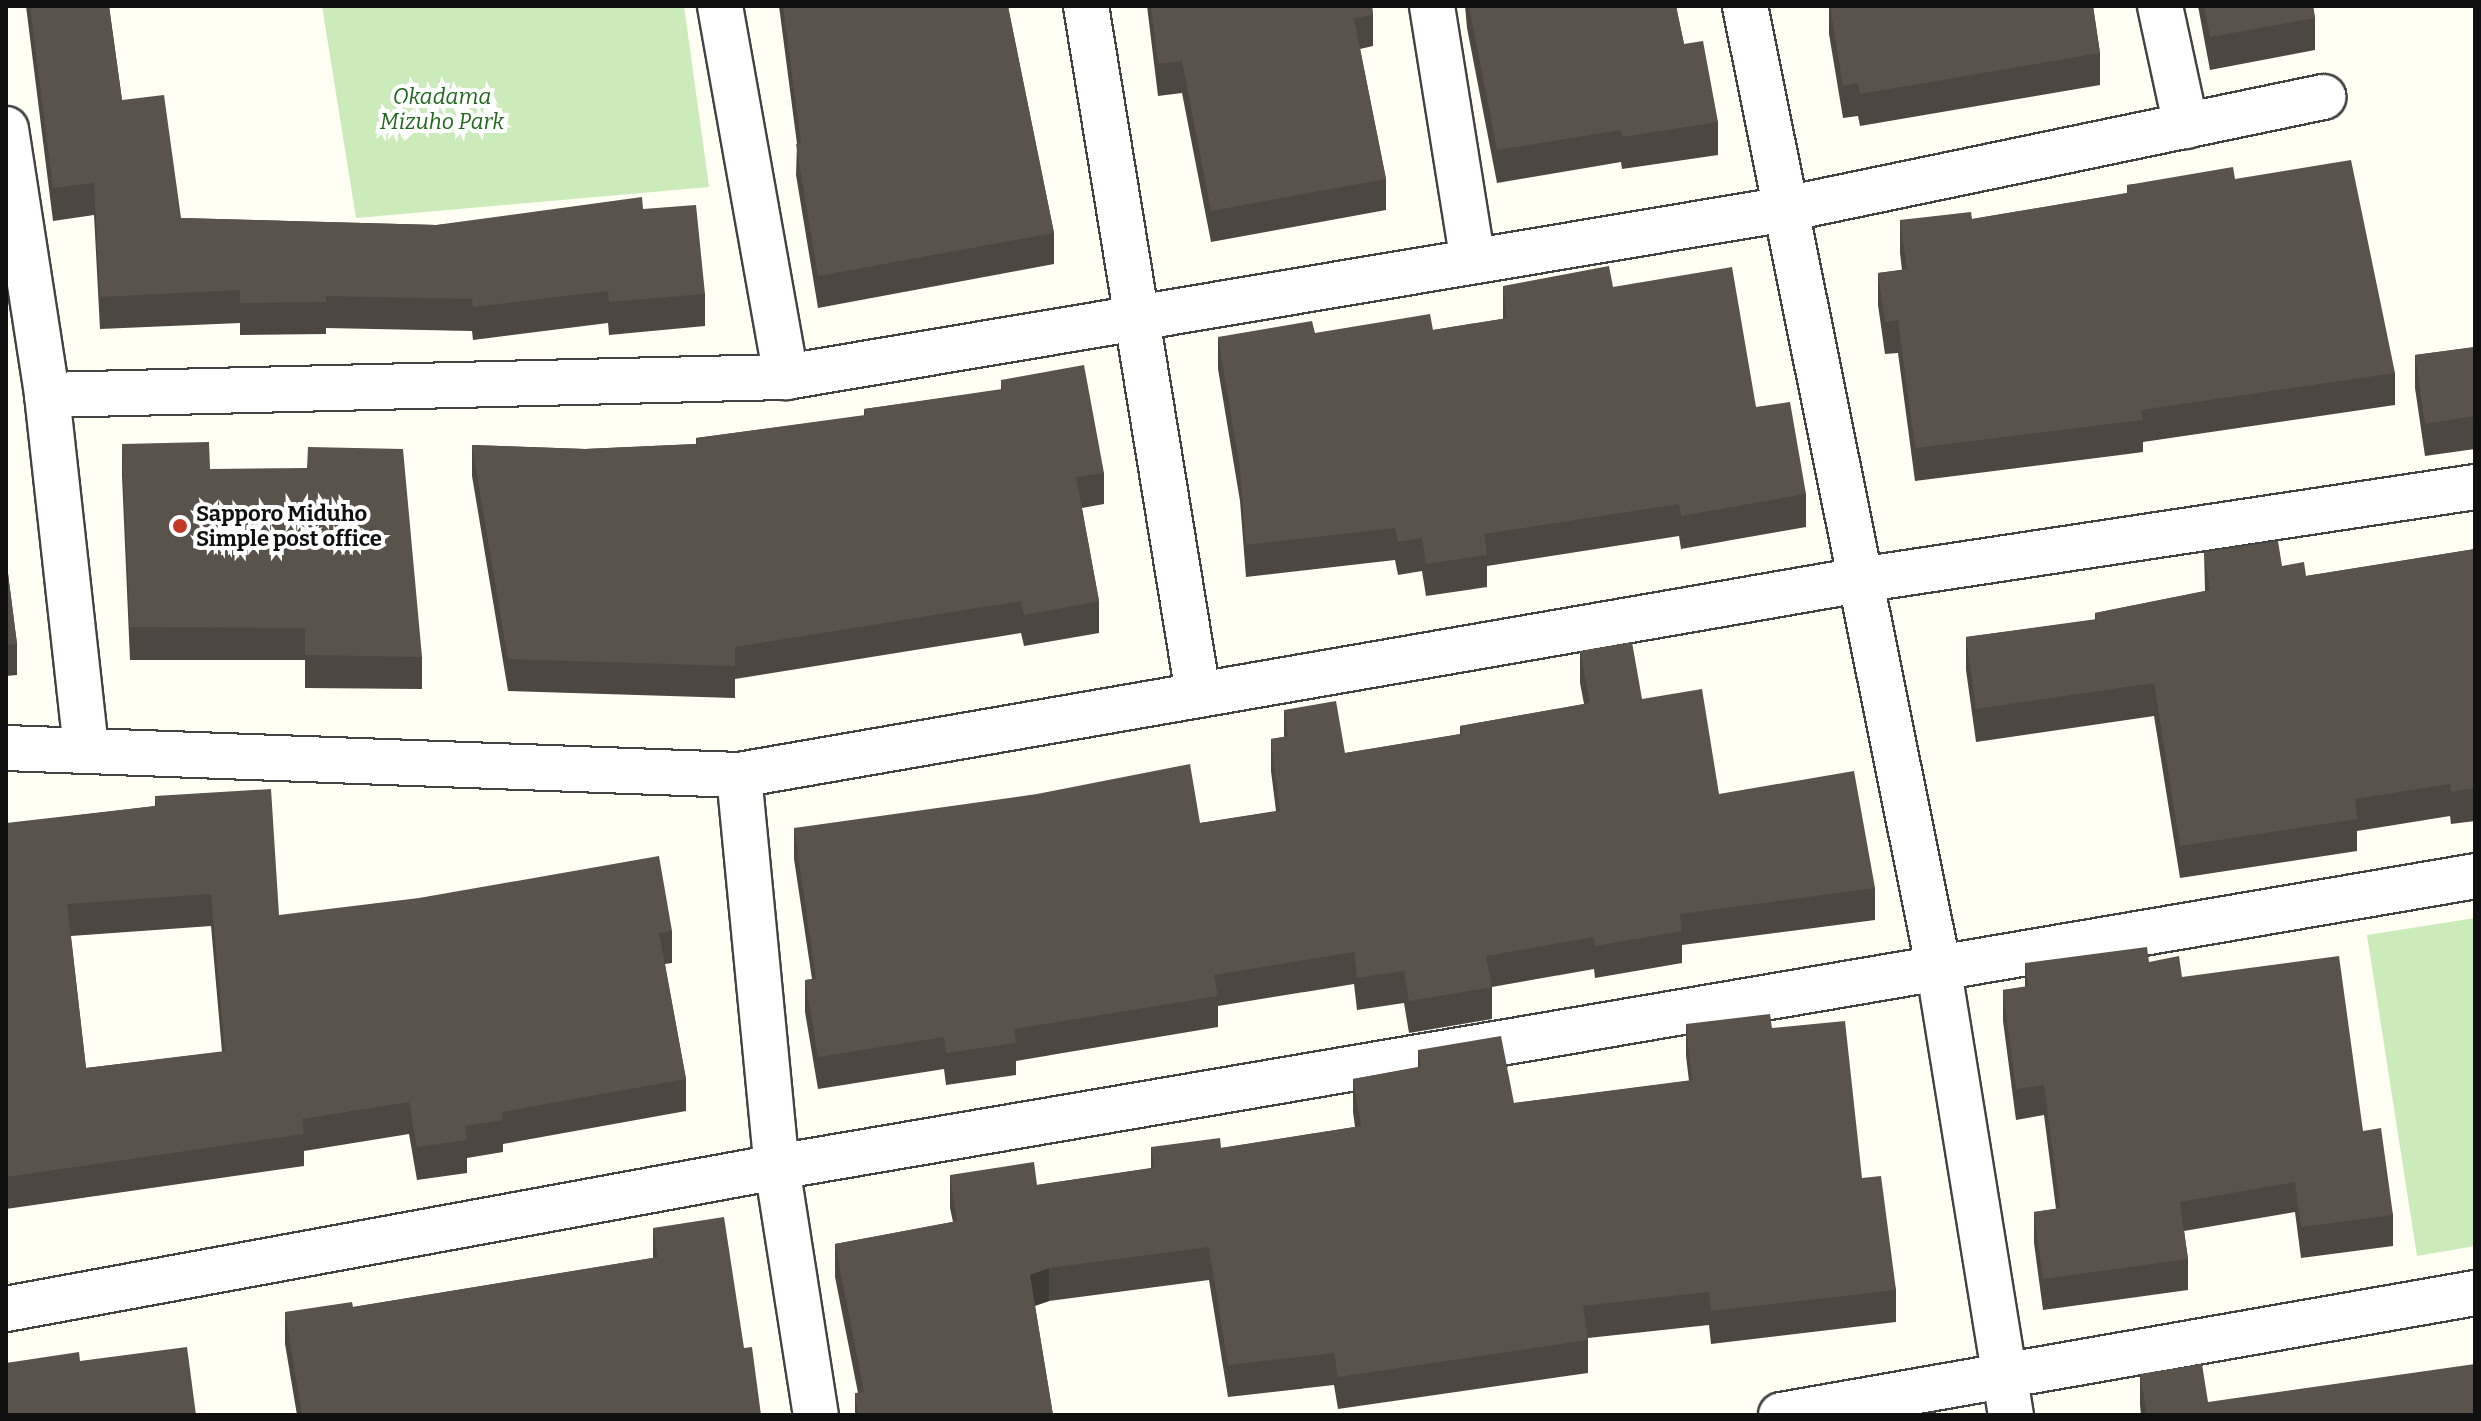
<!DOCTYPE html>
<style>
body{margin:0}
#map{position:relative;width:2481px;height:1421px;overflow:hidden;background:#fffff3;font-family:Bitter,serif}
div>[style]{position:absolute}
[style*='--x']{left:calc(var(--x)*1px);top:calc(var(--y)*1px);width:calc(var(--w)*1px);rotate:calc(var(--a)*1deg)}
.green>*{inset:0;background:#cbebbb}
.roads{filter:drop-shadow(2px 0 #434343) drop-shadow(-2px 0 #434343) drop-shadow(0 2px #434343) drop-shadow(0 -2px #434343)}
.street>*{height:44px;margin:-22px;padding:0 22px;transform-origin:22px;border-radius:22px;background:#fff}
.wall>*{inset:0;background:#4d4741}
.shaded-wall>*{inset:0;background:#3e3a35}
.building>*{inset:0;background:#59534c}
.dots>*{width:22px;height:22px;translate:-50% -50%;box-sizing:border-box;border:4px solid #fff;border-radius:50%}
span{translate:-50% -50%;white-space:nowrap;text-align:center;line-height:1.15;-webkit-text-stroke:8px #fff;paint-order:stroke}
.park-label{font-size:22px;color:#21691e;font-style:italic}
.poi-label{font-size:22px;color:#101010;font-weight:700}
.left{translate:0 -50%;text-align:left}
.frame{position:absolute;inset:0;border:8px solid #101010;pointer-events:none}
</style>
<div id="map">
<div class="green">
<div style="clip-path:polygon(322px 6px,684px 6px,709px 187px,356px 218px)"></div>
<div style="clip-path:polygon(2475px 918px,2475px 1246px,2417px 1256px,2367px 935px)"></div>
</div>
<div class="roads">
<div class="street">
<div style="--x:720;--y:6;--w:377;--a:79.9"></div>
<div style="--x:1086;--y:6;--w:697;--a:80.75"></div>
<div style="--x:1432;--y:6;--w:258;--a:80.9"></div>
<div style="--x:1745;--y:6;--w:978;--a:78.62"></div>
<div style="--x:1938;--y:965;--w:456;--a:80.8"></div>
<div style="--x:2160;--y:6;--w:123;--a:77.8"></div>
<div style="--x:6;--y:129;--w:269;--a:81.2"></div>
<div style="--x:47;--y:395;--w:357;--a:83.7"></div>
<div style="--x:47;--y:395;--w:739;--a:-1.4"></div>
<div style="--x:786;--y:377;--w:1014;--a:-9.54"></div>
<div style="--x:1786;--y:209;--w:549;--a:-11.78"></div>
<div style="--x:6;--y:748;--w:733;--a:2.11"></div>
<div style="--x:739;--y:775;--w:1138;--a:-9.87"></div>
<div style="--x:1860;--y:580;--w:622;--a:-8.6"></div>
<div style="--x:739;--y:775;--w:394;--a:84.5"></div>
<div style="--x:777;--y:1167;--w:251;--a:81.1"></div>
<div style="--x:6;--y:1309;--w:784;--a:-10.44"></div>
<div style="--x:777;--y:1167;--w:1723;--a:-9.72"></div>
<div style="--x:1781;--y:1415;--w:705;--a:-9.97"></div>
</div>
</div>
<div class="wall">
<div style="clip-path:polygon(26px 6px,109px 6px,122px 100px,181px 218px,436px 225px,643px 209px,705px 294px,705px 326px,609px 335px,608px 323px,473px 340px,472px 331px,326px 328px,326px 334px,240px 335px,240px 323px,100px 329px,94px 215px,53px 221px)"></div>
<div style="clip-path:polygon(779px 6px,1013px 6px,1008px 7px,1054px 233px,1054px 264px,818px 308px,796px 175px,797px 144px)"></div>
<div style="clip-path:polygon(1147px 6px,1372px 6px,1373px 15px,1373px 46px,1360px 49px,1386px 179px,1386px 210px,1211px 242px,1182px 93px,1158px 96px)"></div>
<div style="clip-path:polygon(1465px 6px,1676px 6px,1684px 44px,1718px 122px,1718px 155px,1622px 169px,1621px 162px,1497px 183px,1467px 28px)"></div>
<div style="clip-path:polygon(1829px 6px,2093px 6px,2100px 53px,2100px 85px,1860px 126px,1858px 116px,1843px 118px,1829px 34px)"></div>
<div style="clip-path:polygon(2198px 6px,2313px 6px,2315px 18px,2315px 50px,2210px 70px)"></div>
<div style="clip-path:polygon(2235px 179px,2395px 373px,2395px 405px,2143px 442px,2143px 452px,1915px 481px,1898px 353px,1885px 354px,1878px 305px,1878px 273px,1902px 270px,1900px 253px,1900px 220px,1972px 219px,2127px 193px,2127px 185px)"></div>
<div style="clip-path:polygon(1503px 286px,1613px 287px,1756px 407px,1806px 494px,1806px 527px,1681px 549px,1679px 536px,1487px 566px,1487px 587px,1426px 596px,1422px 571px,1398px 575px,1395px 560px,1246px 577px,1240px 501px,1218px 369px,1218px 337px,1433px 330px,1503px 319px)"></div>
<div style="clip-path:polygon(2475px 347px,2475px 449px,2425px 456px,2415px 388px,2415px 355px)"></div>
<div style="clip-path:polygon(1001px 380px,1104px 473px,1104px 504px,1082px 508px,1099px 601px,1099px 633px,1024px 646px,1021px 633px,735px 679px,735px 698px,508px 691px,472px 476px,472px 445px,585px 449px,696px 444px,696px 438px,864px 416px,864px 409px,1001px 390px)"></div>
<div style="clip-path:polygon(122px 444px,210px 469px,422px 657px,422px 689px,305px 688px,305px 660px,130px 660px,122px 476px)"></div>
<div style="clip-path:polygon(2475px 549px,2475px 821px,2451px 824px,2450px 816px,2357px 831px,2357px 851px,2180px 878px,2154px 716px,1976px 742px,1966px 670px,1966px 637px,2095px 620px,2095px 613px,2205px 591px,2204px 552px,2282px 566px,2306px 576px)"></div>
<div style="clip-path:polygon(6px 558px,17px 644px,17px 675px,6px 676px)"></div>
<div style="clip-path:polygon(1580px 651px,1642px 699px,1719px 794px,1875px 888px,1875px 920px,1682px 945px,1682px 963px,1595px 978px,1594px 969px,1492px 987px,1492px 1019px,1409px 1033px,1404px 1003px,1357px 1010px,1354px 984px,1218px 1006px,1218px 1027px,1016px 1061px,1016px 1075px,946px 1085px,944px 1069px,818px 1089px,805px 1012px,805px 980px,812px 979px,794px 859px,794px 828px,1200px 823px,1276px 811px,1271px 771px,1271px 739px,1284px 737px,1284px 710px,1345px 753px,1460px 734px,1460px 726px,1584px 704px,1580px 683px)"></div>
<div style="clip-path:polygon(evenodd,155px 796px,279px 915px,672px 931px,672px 963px,665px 964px,686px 1079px,686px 1111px,503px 1144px,503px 1152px,467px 1158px,467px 1173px,417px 1180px,409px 1134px,304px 1151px,304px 1166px,6px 1209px,6px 824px,155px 806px,155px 796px,211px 926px,222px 1052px,86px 1068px,71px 936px,211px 926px)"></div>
<div style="clip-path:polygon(2149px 962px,2182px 977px,2363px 1131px,2393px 1215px,2393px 1246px,2301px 1258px,2295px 1212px,2184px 1231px,2188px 1259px,2188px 1290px,2043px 1310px,2034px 1243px,2034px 1212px,2056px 1209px,2044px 1115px,2016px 1120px,2003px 1021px,2003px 990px,2025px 987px,2025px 963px)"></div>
<div style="clip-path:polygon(1686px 1024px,1772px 1028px,1862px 1178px,1896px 1290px,1896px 1322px,1711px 1344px,1709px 1325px,1588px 1338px,1588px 1373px,1338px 1409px,1334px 1385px,1228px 1397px,1209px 1280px,1049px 1301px,1035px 1306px,1053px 1415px,855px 1415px,855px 1393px,858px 1393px,835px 1277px,835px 1244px,953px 1222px,950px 1208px,950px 1175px,1037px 1185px,1151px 1168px,1151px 1147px,1221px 1148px,1355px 1127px,1353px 1112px,1353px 1079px,1418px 1067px,1418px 1050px,1514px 1103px,1689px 1081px,1686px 1056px)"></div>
<div style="clip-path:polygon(653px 1228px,744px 1348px,761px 1415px,297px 1415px,285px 1344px,285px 1312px,353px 1307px,653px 1258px)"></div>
<div style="clip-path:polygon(2140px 1374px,2208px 1402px,2475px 1415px,2141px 1415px,2140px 1405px)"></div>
</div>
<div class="shaded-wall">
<div style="clip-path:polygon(1049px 1268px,1049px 1301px,1030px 1307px,1030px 1275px)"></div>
</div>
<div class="building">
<div style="clip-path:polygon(30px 6px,109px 6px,122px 100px,164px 95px,181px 218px,436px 225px,642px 197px,643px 209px,696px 205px,705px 294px,609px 302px,608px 291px,473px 307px,472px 299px,326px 296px,326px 302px,240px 303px,240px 290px,100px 297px,94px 183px,53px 188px)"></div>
<div style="clip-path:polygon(783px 6px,1008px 6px,1054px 233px,818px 276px,796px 144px,801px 143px)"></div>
<div style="clip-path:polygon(1151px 6px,1372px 6px,1373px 15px,1354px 18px,1386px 179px,1211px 211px,1182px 61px,1158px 64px)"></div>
<div style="clip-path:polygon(1469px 6px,1676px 6px,1684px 44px,1703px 41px,1718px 122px,1622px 137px,1621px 130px,1497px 150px)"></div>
<div style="clip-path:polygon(1830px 6px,2093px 6px,2100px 53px,1860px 94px,1858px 83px,1843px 86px)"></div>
<div style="clip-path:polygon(2204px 6px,2313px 6px,2315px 18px,2210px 37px)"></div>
<div style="clip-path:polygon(2351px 160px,2395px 373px,2141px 410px,2143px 420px,1915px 448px,1898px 320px,1885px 322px,1878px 273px,1907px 269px,1900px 220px,1971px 212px,1972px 219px,2128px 193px,2127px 185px,2233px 167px,2235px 179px)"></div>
<div style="clip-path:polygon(1609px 266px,1613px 287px,1732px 267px,1756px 407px,1790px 402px,1806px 494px,1681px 516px,1679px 504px,1484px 534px,1487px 555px,1426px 564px,1422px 538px,1398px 542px,1395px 528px,1246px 545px,1240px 469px,1218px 337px,1312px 321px,1315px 333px,1430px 314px,1433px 330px,1507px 318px,1503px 286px)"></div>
<div style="clip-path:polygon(2475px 347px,2475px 416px,2425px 424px,2415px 355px)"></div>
<div style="clip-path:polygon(1084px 365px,1104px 473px,1076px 477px,1099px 601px,1024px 615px,1021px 601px,735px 647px,735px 666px,508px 659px,472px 445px,585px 449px,697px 444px,696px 438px,865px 415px,864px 409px,1002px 389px,1001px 380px)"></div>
<div style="clip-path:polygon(209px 442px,210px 469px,307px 468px,308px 447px,403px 449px,422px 657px,305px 655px,305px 628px,130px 627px,122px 444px)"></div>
<div style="clip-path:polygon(2278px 541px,2282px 566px,2304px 562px,2306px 576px,2475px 549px,2475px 788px,2451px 792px,2450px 784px,2355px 799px,2357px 819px,2180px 846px,2154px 683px,1976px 709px,1966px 637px,2097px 619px,2095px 613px,2210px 590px,2204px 552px)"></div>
<div style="clip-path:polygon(6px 558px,17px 644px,6px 645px)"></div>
<div style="clip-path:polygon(1632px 642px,1642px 699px,1702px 689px,1719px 794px,1854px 771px,1875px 888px,1680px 914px,1682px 931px,1595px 946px,1594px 937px,1486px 956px,1492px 987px,1409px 1001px,1404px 971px,1357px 978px,1354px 952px,1214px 975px,1218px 996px,1014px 1029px,1016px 1043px,946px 1053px,944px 1037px,818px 1057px,805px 980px,816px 979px,794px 828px,1037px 794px,1190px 764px,1200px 823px,1280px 811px,1271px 739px,1288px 736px,1284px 710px,1336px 701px,1345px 753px,1462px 734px,1460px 726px,1590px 703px,1580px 651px)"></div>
<div style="clip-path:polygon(evenodd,271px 789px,279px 915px,419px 898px,659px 856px,672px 931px,659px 933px,686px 1079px,502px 1112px,503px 1120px,465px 1126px,467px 1140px,417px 1147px,409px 1102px,302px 1119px,304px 1134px,6px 1177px,6px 823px,156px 806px,155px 796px,271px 789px,211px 894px,225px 1051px,86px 1068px,67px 904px,211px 894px)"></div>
<div style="clip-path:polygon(2147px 947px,2149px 962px,2179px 956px,2182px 977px,2339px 956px,2363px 1131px,2381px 1128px,2393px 1215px,2301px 1227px,2295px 1182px,2180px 1202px,2188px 1259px,2043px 1279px,2034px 1212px,2060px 1208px,2044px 1085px,2016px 1089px,2003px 990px,2028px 986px,2025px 963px)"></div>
<div style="clip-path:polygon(1770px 1014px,1772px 1028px,1845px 1021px,1862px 1178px,1881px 1176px,1896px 1290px,1711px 1311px,1709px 1292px,1583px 1306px,1588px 1340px,1338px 1377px,1334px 1353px,1228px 1365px,1209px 1247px,1049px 1268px,1030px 1275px,1053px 1415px,858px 1415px,855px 1393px,864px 1392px,835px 1244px,957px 1221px,950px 1175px,1034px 1162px,1037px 1185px,1154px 1168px,1151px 1147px,1220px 1138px,1221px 1148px,1361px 1126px,1353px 1079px,1421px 1067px,1418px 1050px,1501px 1036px,1514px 1103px,1692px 1080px,1686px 1024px)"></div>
<div style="clip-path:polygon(724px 1217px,744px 1348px,752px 1347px,761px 1415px,302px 1415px,285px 1312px,352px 1302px,353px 1307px,658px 1257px,653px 1228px)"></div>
<div style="clip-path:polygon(187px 1347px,196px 1415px,6px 1415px,6px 1363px,79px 1352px,80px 1361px)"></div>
<div style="clip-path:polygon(2202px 1364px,2208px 1402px,2475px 1364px,2475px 1415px,2147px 1415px,2140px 1374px)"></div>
</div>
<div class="dots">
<div style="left:180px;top:526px;background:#c23a26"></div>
</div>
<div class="park-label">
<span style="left:442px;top:109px">Okadama<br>Mizuho Park</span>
</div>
<div class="poi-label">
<span class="left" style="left:196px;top:526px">Sapporo Miduho<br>Simple post office</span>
</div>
<div class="frame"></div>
</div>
